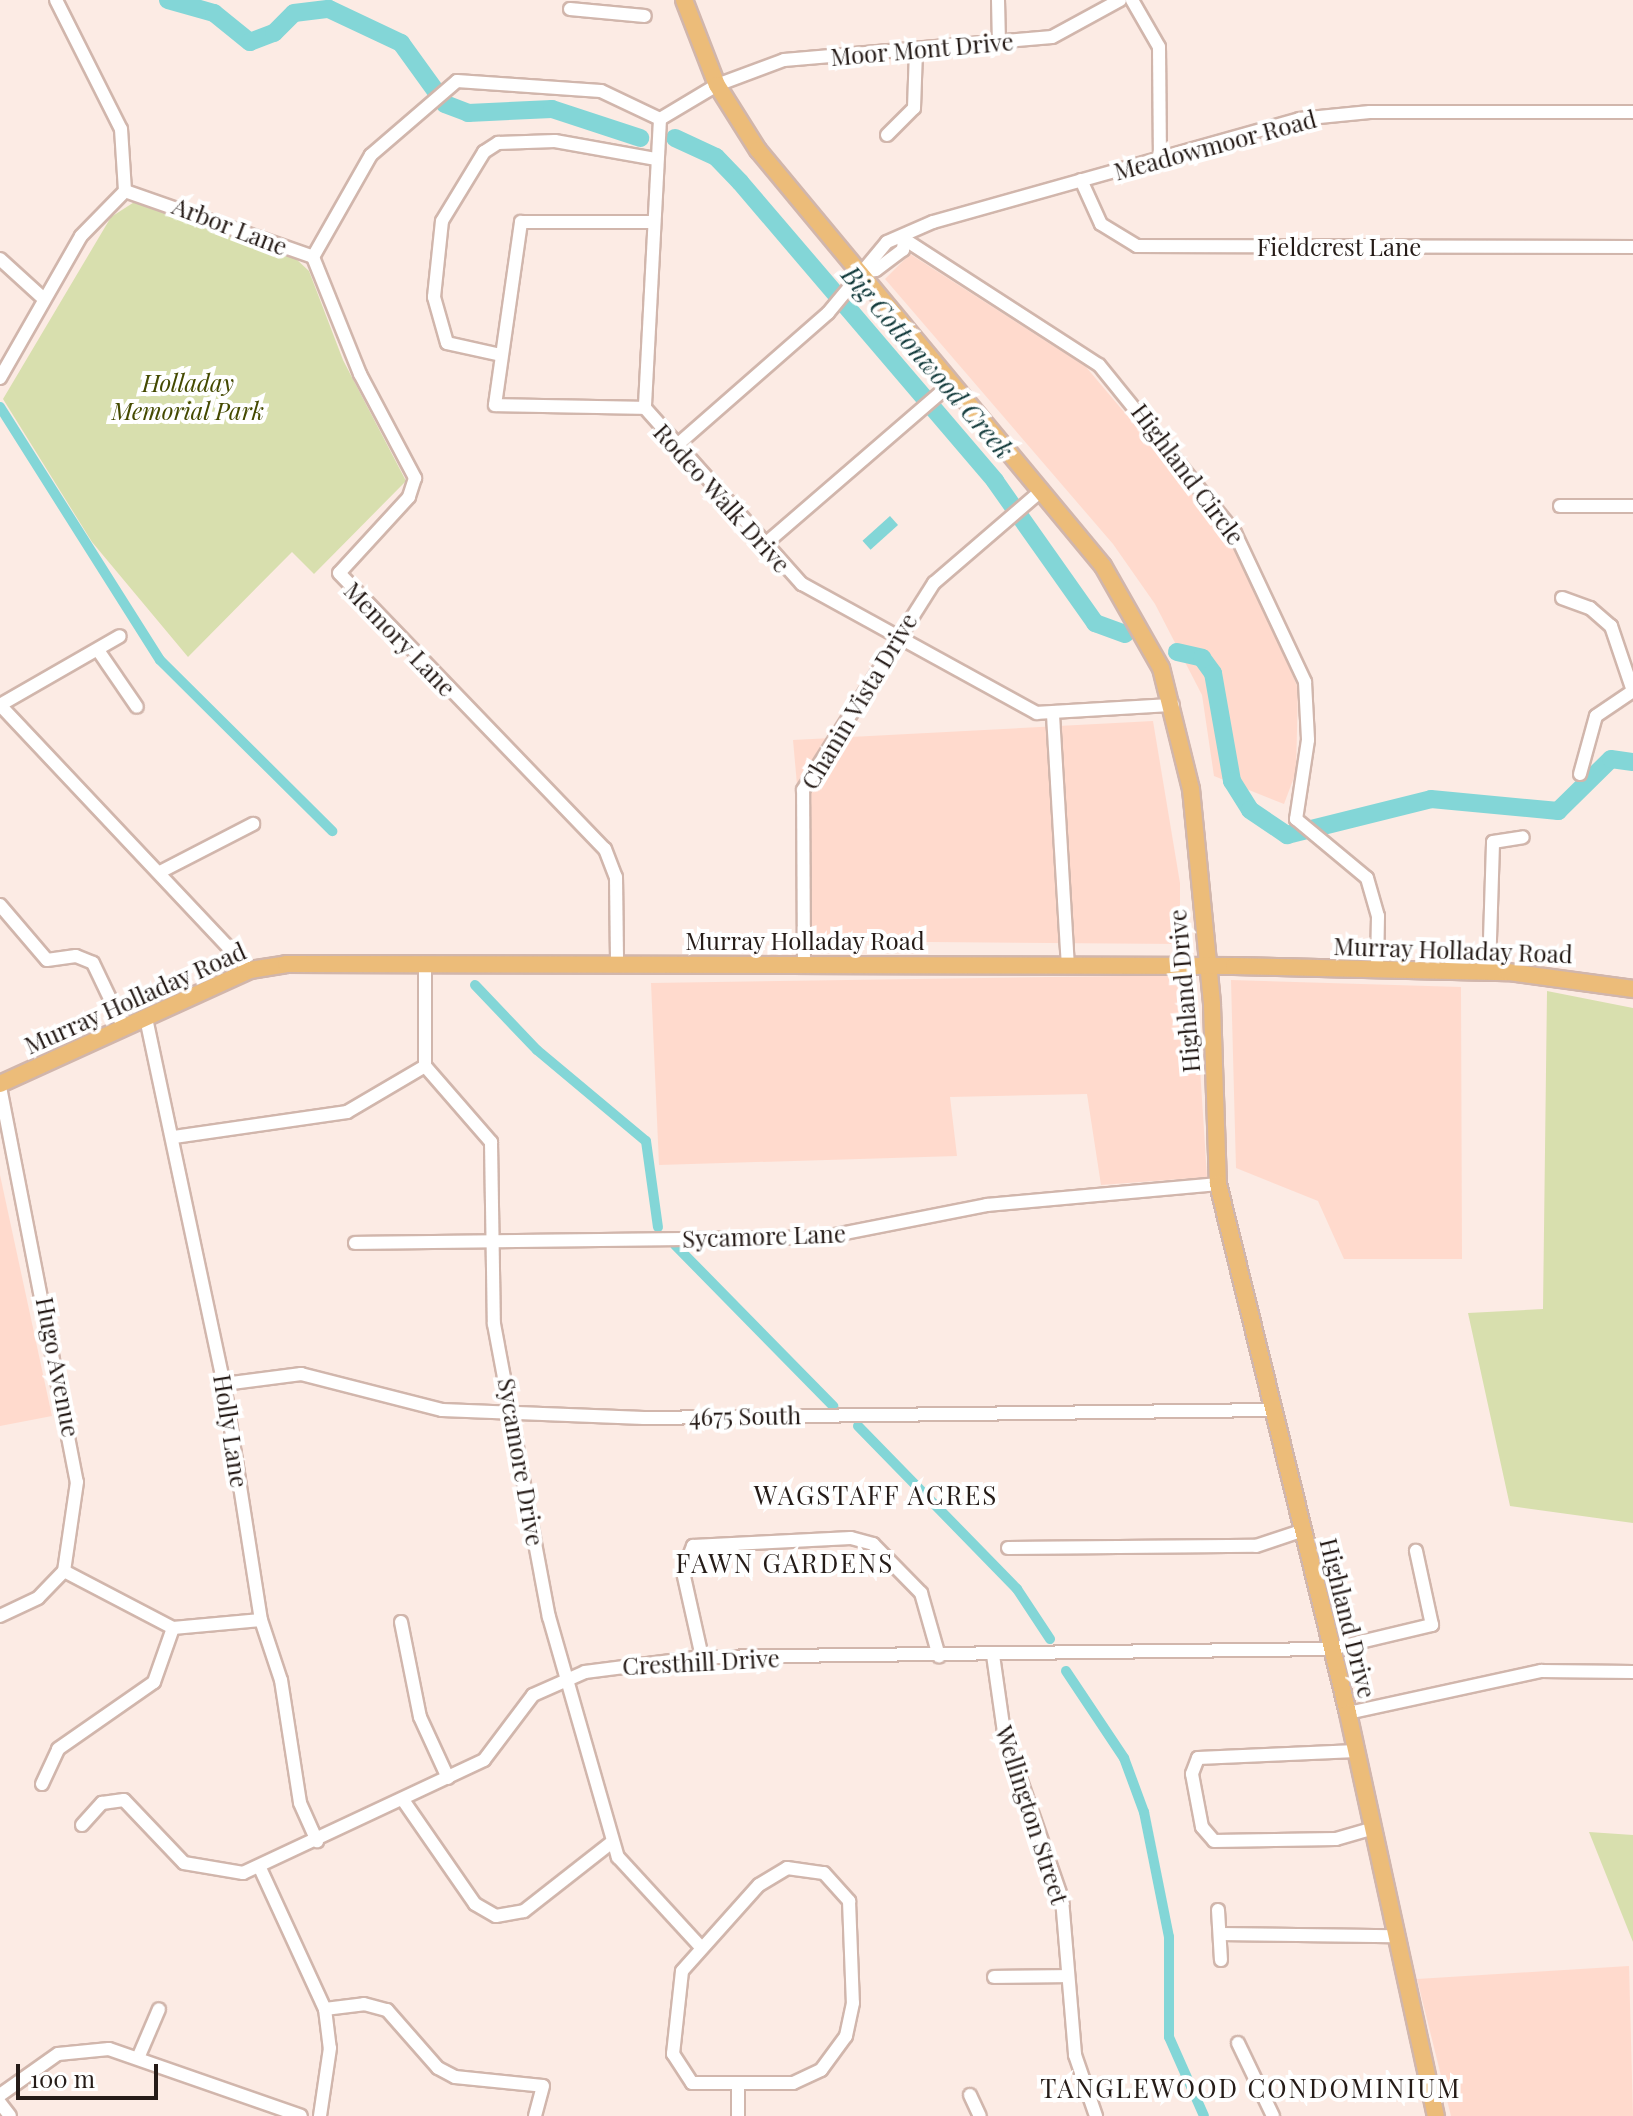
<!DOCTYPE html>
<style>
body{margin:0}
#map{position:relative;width:1633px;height:2116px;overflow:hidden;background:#fcebe4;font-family:"Playfair Display",serif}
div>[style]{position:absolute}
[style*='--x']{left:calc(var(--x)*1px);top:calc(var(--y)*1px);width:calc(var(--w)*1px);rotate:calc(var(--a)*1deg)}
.built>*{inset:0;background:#ffdacd}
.green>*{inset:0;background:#d8dfae}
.water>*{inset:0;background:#83d6d7;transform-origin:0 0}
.canal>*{height:10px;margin:-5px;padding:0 5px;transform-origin:5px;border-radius:5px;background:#83d6d7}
.river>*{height:18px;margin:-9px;padding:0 9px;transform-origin:9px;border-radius:9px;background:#83d6d7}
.roads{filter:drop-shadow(2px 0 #d1b6ac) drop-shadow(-2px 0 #d1b6ac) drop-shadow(0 2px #d1b6ac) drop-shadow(0 -2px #d1b6ac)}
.minor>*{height:12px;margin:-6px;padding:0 6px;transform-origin:6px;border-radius:6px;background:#fff}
.major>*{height:16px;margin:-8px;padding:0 8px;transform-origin:8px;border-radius:8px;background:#ecbc79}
span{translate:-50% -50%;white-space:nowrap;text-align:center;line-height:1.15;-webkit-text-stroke:8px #fff;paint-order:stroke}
.street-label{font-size:24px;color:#251b17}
.park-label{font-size:24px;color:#444900;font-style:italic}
.water-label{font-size:26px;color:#0f3839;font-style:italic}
.neighbourhood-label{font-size:26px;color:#251b17;letter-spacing:2px}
.scale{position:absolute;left:16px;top:2064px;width:142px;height:36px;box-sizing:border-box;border:4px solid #251b17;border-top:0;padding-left:10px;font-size:24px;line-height:28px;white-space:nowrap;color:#251b17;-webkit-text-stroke:6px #fff;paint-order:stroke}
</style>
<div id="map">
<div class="built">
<div style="clip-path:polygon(910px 254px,1086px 367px,1217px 522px,1244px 562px,1298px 688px,1296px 772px,1284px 804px,1214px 776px,1202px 695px,1155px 604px,1113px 544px,885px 279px)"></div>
<div style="clip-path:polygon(1153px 721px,1180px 883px,1180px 944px,811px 941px,793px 740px)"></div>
<div style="clip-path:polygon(1194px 975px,1207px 1177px,1101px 1185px,1087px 1094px,950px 1097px,957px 1156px,659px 1165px,651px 983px)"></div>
<div style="clip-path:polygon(1231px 980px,1461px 987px,1462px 1259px,1344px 1259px,1318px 1201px,1236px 1168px)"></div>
<div style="clip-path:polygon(0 1175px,52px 1416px,0 1426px)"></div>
<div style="clip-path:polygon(1629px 1966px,1633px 2116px,1451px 2116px,1417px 1979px)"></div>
</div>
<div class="green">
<div style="clip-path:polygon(139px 199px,295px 258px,309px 271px,343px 360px,406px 481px,314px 574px,292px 552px,188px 657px,92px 542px,3px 399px,111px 217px)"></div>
<div style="clip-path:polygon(1547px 991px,1633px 1008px,1633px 1523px,1510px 1506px,1468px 1313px,1543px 1309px)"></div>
<div style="clip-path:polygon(1589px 1832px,1633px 1835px,1633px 1942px)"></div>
</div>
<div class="water">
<div style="left:890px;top:516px;width:12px;height:37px;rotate:48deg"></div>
</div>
<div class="canal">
<div style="--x:0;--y:407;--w:299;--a:57.7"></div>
<div style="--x:160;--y:660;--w:243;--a:44.8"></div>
<div style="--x:475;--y:985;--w:90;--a:46.4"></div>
<div style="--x:537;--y:1050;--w:142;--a:39.9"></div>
<div style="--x:646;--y:1141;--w:87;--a:82.1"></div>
<div style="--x:675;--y:1245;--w:226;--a:45.5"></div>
<div style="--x:858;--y:1426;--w:228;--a:45.7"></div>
<div style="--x:1017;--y:1589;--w:60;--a:56.6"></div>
<div style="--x:1066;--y:1671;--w:105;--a:56.3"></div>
<div style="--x:1124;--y:1758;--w:58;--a:69.7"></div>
<div style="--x:1144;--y:1812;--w:127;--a:78.7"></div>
<div style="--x:1169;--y:1937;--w:100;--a:90"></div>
<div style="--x:1169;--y:2037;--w:86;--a:66.1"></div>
</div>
<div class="river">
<div style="--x:168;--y:0;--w:48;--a:15.8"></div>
<div style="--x:214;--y:13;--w:46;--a:38.9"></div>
<div style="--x:250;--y:42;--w:26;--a:-21"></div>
<div style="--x:274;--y:33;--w:28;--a:-45"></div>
<div style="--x:294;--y:13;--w:35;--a:-7"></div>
<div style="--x:329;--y:9;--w:80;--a:25.3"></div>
<div style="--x:401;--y:43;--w:75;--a:54.2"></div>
<div style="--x:445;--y:104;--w:25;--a:21"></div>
<div style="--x:468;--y:113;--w:84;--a:-2.7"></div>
<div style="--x:552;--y:109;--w:93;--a:18.2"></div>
<div style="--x:675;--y:138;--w:45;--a:24.9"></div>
<div style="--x:716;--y:157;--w:35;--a:46"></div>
<div style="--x:740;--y:182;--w:393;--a:49.5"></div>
<div style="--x:995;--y:481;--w:174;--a:54.8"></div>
<div style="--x:1095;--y:623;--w:32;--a:20"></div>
<div style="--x:1177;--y:652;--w:26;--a:13"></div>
<div style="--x:1202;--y:658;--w:19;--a:54"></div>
<div style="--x:1213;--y:673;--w:110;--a:80"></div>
<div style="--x:1232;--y:781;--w:34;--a:58"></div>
<div style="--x:1250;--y:810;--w:45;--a:34"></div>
<div style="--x:1287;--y:835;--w:148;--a:-14"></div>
<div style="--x:1431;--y:799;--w:128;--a:5.4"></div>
<div style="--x:1558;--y:811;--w:74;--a:-44.5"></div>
<div style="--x:1611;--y:759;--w:22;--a:8"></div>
</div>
<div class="roads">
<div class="minor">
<div style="--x:56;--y:0;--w:144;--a:63.3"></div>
<div style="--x:121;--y:129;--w:62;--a:86.3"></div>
<div style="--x:998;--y:0;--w:43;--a:88.7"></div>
<div style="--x:1120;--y:0;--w:77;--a:151.4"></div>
<div style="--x:1052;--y:37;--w:269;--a:175.1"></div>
<div style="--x:784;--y:60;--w:72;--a:159.5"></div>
<div style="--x:717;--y:85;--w:66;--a:149.2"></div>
<div style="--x:660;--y:119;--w:289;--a:93"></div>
<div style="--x:645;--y:408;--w:236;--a:48.3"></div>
<div style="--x:802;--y:584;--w:268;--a:28.8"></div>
<div style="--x:1037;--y:713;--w:136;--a:-3.4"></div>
<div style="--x:1132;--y:0;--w:54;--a:60.1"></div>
<div style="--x:1159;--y:47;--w:110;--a:89.5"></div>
<div style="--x:570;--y:9;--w:75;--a:5.3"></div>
<div style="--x:887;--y:135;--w:38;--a:-45"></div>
<div style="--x:914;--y:108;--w:58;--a:-88"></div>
<div style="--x:1081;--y:180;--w:48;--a:65.6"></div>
<div style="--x:1101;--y:224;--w:42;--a:31.4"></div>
<div style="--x:1137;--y:246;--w:496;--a:0.1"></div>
<div style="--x:904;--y:239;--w:232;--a:32.9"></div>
<div style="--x:1099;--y:365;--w:216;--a:51"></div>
<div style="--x:1235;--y:533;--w:165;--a:64.8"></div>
<div style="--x:1305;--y:682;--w:58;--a:87"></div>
<div style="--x:1308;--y:740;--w:80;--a:98.6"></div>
<div style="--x:1296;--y:819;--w:92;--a:39.7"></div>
<div style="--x:1367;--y:878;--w:40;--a:74"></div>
<div style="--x:1378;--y:916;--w:53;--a:91.1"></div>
<div style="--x:313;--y:257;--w:126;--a:68.1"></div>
<div style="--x:360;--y:374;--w:118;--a:62.1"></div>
<div style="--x:415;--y:478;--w:20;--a:108"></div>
<div style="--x:409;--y:497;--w:103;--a:132.6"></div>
<div style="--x:339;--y:573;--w:383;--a:46.1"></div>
<div style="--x:605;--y:849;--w:30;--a:69"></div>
<div style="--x:616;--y:877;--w:88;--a:89.3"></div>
<div style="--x:0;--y:259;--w:59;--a:42.3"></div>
<div style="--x:859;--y:272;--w:17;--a:-7"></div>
<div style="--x:876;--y:270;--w:34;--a:-37"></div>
<div style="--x:903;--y:250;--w:11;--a:-85"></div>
<div style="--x:501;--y:355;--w:55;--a:-167.5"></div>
<div style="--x:447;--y:343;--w:48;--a:-105.8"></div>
<div style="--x:434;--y:297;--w:76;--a:-84"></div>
<div style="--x:442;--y:221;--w:81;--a:-58.7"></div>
<div style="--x:484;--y:152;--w:17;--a:-33"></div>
<div style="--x:498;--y:143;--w:57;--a:-2"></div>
<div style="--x:555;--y:141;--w:103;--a:10.1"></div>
<div style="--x:0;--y:378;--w:163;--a:-60.3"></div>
<div style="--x:81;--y:236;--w:63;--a:-45.6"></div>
<div style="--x:125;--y:191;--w:199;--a:19.3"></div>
<div style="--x:313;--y:257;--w:117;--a:-60.4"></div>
<div style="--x:371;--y:155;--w:113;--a:-40.7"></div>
<div style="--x:457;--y:81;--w:144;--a:4"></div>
<div style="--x:601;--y:91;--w:65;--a:25.4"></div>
<div style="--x:645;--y:408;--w:150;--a:-178.9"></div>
<div style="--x:495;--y:405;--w:185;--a:-81.9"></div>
<div style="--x:521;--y:222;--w:132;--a:0"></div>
<div style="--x:676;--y:446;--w:202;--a:-41.2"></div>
<div style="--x:828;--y:313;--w:92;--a:-50.3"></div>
<div style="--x:887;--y:242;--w:50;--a:-23.5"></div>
<div style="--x:933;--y:222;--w:380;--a:-15.7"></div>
<div style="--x:1299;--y:119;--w:71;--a:-5.6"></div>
<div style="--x:1370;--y:112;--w:263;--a:0"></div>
<div style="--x:1560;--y:506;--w:73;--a:0"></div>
<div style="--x:764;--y:545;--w:248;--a:-40.8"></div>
<div style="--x:1562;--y:598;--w:30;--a:20"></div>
<div style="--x:1590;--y:608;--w:28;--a:41"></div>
<div style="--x:1611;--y:626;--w:69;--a:71.3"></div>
<div style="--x:100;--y:653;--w:65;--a:55.6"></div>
<div style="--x:0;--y:705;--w:364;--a:46.7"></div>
<div style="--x:0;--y:705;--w:138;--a:-29.9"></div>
<div style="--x:1053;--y:715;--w:251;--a:86.6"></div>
<div style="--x:1580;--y:774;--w:60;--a:-74.6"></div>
<div style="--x:1596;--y:716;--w:45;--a:-34"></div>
<div style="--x:160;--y:872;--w:105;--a:-27.3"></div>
<div style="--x:0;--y:905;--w:72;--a:49.5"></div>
<div style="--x:47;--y:960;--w:29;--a:-8"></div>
<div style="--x:76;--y:956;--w:18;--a:22"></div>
<div style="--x:93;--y:963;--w:72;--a:64.5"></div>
<div style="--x:425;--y:964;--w:102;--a:90"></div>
<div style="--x:425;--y:1066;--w:101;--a:49"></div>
<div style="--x:491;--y:1142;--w:182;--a:89.1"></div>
<div style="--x:494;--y:1324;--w:298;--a:79.4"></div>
<div style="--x:549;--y:1617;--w:250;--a:74"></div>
<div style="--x:618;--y:1857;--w:120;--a:47.4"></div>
<div style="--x:804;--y:966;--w:176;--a:-90.3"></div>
<div style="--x:803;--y:790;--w:245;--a:-57.7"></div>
<div style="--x:934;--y:583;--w:141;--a:-40.7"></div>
<div style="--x:1489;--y:971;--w:129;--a:-88.2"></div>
<div style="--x:1493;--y:842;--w:30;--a:-9"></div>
<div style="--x:146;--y:1018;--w:374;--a:78"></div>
<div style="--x:224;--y:1384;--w:239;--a:81.1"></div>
<div style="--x:261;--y:1620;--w:63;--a:71.6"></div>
<div style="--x:281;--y:1680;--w:124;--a:81.2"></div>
<div style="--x:300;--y:1803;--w:42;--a:65.9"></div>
<div style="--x:0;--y:1087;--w:402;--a:79"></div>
<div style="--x:77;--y:1482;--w:90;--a:98.3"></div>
<div style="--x:64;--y:1571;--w:37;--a:134"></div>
<div style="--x:38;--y:1598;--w:42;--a:154.7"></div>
<div style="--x:174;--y:1137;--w:175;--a:-8.2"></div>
<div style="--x:347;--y:1112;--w:91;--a:-30.5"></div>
<div style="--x:355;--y:1243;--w:470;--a:-0.7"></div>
<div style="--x:825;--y:1237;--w:165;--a:-11.2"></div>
<div style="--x:987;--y:1205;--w:232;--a:-5.2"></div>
<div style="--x:224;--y:1384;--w:78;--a:-7.4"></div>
<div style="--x:301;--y:1374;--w:146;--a:14.3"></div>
<div style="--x:442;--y:1410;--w:202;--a:2.3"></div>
<div style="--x:644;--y:1418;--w:627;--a:-0.73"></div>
<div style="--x:1008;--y:1548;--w:248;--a:-0.5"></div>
<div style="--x:1256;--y:1546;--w:47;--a:-18.4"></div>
<div style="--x:64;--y:1571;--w:123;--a:27.6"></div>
<div style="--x:173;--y:1628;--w:88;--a:-5.2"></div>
<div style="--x:401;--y:1622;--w:97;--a:78.7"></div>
<div style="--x:420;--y:1717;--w:67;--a:65.3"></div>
<div style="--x:993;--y:1655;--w:78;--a:81.9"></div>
<div style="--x:1004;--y:1732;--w:177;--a:70.8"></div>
<div style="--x:1062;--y:1899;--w:157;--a:85.2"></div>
<div style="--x:1075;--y:2055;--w:65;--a:71"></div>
<div style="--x:702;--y:1657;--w:87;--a:-102.6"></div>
<div style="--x:683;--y:1572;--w:28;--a:-69"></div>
<div style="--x:693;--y:1546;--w:158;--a:-2.9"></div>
<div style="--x:851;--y:1538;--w:23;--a:15"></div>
<div style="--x:873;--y:1544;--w:69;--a:45.6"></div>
<div style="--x:921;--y:1593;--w:66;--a:74.1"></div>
<div style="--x:1348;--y:1713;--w:198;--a:-12.3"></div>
<div style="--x:1541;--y:1671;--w:92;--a:0.6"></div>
<div style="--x:1356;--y:1751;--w:158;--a:177.5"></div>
<div style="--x:1198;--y:1758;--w:17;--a:111"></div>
<div style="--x:1192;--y:1774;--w:54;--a:79.3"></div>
<div style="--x:1202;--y:1827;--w:18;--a:49"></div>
<div style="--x:1214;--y:1841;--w:122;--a:-0.9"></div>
<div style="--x:1336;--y:1839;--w:37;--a:-16"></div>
<div style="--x:42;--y:1784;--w:38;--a:-65"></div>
<div style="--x:58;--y:1749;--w:117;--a:-34.9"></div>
<div style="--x:154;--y:1682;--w:57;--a:-70.6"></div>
<div style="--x:403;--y:1800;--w:126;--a:55.3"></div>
<div style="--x:475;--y:1904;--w:24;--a:30"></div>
<div style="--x:496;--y:1916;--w:28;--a:-10"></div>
<div style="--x:524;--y:1911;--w:112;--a:-38.1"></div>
<div style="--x:82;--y:1825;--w:30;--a:-48"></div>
<div style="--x:102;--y:1803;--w:22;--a:-8"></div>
<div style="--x:124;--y:1800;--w:87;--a:46.4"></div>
<div style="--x:184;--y:1863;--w:60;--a:9.6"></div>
<div style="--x:243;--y:1873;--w:266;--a:-25.1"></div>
<div style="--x:484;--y:1760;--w:81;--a:-53"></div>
<div style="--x:533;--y:1695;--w:57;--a:-23.9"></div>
<div style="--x:585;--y:1672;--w:118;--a:-7.3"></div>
<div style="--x:702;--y:1657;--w:629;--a:-0.73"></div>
<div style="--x:1331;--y:1649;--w:104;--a:-13.4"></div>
<div style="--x:1432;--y:1625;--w:76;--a:-102.2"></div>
<div style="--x:260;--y:1868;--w:155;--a:65.3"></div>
<div style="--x:325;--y:2009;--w:39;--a:83"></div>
<div style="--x:330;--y:2048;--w:69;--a:98.4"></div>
<div style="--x:787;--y:1868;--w:37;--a:8"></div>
<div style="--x:824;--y:1873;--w:38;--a:48"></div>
<div style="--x:849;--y:1901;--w:102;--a:87.8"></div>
<div style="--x:853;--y:2003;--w:34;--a:102"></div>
<div style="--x:846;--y:2036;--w:42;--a:126.3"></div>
<div style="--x:821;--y:2070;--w:31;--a:155"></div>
<div style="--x:793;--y:2083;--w:101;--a:180"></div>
<div style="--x:692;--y:2083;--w:35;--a:-123"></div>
<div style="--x:673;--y:2054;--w:83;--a:-83.8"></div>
<div style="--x:682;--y:1971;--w:115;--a:-48.2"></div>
<div style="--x:759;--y:1885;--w:33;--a:-31"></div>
<div style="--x:1218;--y:1910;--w:50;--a:86.6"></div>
<div style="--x:1220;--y:1934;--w:174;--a:0.7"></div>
<div style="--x:994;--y:1977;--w:74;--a:-0.8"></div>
<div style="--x:325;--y:2009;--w:39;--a:-7"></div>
<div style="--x:364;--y:2004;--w:24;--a:15"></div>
<div style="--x:387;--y:2010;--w:77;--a:48.7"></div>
<div style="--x:438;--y:2068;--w:19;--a:28"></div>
<div style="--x:455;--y:2077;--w:88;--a:5.8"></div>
<div style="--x:543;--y:2086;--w:31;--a:105"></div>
<div style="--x:1238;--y:2043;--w:81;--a:64.4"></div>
<div style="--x:138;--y:2058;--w:53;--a:-66.8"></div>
<div style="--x:738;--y:2086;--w:30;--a:90"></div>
<div style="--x:0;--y:2095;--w:71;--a:-35.3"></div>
<div style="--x:58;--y:2054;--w:51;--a:-5.6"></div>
<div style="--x:109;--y:2049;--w:203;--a:19.2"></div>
<div style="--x:970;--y:2095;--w:23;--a:65"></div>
<div style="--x:0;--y:2103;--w:16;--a:52"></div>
</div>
<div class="major">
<div style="--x:684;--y:0;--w:91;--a:68.8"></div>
<div style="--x:717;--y:85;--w:77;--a:57.8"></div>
<div style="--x:758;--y:150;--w:540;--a:50.33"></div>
<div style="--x:1103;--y:566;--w:117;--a:60.4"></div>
<div style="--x:1161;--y:668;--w:125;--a:76.1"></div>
<div style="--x:1191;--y:789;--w:217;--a:84.4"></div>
<div style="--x:1212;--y:1005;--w:179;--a:88.1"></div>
<div style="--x:1218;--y:1184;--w:545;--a:76.19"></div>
<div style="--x:1348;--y:1713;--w:412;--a:77.7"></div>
<div style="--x:0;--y:1084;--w:275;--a:-24.5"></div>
<div style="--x:250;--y:970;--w:36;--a:-9"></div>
<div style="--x:286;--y:964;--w:948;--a:0.12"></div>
<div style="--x:1234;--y:966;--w:274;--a:1.3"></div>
<div style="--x:1508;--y:972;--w:126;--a:7.7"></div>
</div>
</div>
<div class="street-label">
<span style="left:922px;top:49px;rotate:-5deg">Moor Mont Drive</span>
<span style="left:1215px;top:145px;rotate:-15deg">Meadowmoor Road</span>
<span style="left:230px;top:226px;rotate:21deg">Arbor Lane</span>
<span style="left:1339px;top:247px">Fieldcrest Lane</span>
<span style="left:1188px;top:474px;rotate:53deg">Highland Circle</span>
<span style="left:722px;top:498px;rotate:48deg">Rodeo Walk Drive</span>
<span style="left:400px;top:639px;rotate:46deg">Memory Lane</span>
<span style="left:859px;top:701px;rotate:-59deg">Chanin Vista Drive</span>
<span style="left:805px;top:941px">Murray Holladay Road</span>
<span style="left:1453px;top:950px;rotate:2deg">Murray Holladay Road</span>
<span style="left:1184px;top:991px;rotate:-95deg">Highland Drive</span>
<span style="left:135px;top:998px;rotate:-24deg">Murray Holladay Road</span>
<span style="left:764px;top:1236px;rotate:-2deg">Sycamore Lane</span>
<span style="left:58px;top:1367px;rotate:79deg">Hugo Avenue</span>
<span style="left:745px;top:1416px;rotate:-1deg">4675 South</span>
<span style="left:231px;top:1431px;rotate:81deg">Holly Lane</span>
<span style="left:521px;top:1462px;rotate:80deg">Sycamore Drive</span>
<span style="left:1348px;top:1618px;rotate:76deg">Highland Drive</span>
<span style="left:701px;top:1662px;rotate:-3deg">Cresthill Drive</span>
<span style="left:1032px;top:1815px;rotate:72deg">Wellington Street</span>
</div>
<div class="park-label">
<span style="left:188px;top:397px">Holladay<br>Memorial Park</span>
</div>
<div class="water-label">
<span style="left:928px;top:362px;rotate:49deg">Big Cottonwood Creek</span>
</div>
<div class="neighbourhood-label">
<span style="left:876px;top:1495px">WAGSTAFF ACRES</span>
<span style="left:785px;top:1563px">FAWN GARDENS</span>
<span style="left:1251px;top:2088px">TANGLEWOOD CONDOMINIUM</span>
</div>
<div class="scale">100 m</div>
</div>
